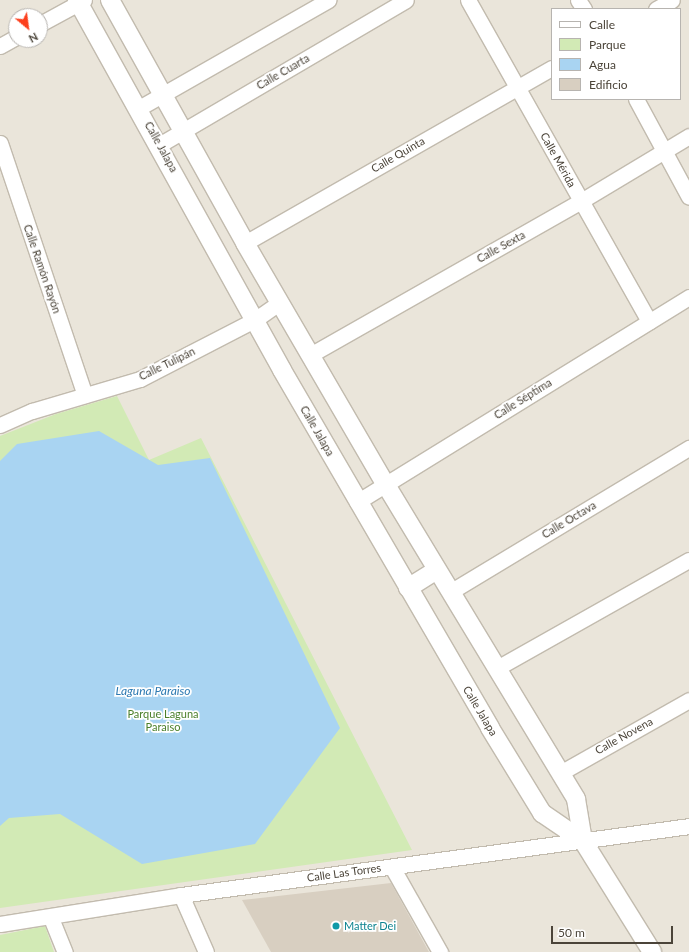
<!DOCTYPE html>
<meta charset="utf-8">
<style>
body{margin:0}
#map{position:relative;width:689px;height:952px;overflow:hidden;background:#f6f3ec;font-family:Lato,sans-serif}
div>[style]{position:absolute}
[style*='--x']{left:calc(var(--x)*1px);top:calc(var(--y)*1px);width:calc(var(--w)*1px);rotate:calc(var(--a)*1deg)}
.residential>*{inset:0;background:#eae5da}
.green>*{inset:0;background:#d2eab5}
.water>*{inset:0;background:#a9d4f2}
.building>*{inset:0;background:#d8cfc1}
.roads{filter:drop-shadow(1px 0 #c2bbae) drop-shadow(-1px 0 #c2bbae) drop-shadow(0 1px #c2bbae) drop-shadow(0 -1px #c2bbae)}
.minor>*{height:15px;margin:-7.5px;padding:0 7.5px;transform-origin:7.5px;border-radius:7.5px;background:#fff}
.tertiary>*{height:18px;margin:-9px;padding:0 9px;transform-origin:9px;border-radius:9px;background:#fff}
.dots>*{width:11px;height:11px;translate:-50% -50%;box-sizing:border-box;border:2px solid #fff;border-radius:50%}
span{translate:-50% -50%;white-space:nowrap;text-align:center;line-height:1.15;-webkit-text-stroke:3.5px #fff;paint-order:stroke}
.street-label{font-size:11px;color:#4b4439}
.park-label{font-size:11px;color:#4a7f2a}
.culture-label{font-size:11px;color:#0d838f}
.left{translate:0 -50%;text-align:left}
.water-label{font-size:12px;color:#2e7ab2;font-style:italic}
.legend{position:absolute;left:551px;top:8px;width:130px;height:92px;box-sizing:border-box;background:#fff;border:1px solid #b7b4b0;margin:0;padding:5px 7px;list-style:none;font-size:12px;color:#4b4439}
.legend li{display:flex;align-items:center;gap:8px;height:20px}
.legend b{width:20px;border:1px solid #b7b4b0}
.north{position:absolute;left:8px;top:8px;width:40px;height:40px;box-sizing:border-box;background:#fff;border:1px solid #b7b4b0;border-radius:50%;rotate:151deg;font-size:11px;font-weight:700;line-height:16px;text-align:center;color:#4b4439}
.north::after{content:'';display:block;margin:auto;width:14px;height:18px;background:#fc3f1d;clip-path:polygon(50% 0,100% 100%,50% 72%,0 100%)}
.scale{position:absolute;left:551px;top:926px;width:122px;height:18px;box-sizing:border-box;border:2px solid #4b4439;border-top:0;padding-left:5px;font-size:12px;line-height:14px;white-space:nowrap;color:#4b4439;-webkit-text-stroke:3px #fff;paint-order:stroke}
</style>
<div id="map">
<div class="residential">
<div style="clip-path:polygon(evenodd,0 0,689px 0,689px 952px,0 952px,0 0,552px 9px,680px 9px,680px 99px,552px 99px,552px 9px,0 0,16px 16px,40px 16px,40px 40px,16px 40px,16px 16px)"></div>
</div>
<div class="green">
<div style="clip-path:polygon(117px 396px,149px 460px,201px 438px,412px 850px,0 908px,0 436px,56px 414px)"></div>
<div style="clip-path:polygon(45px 926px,54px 952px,0 952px,0 935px)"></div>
</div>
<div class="water">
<div style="clip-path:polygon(99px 431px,158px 465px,210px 458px,340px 728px,255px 844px,142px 864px,60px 814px,9px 818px,0 826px,0 461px,17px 444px)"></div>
</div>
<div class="building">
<div style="clip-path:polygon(391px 883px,429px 952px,271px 952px,242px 900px)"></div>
</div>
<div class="roads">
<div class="minor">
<div style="--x:468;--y:0;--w:369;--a:60.6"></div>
<div style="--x:578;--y:0;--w:11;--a:56"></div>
<div style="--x:656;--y:9;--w:18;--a:-29"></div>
<div style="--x:40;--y:24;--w:50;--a:-28.6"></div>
<div style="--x:0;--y:46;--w:18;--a:-29"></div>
<div style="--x:636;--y:99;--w:111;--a:61.6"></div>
<div style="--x:139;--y:108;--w:218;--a:-29.7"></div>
<div style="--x:0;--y:143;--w:266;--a:71.4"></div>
<div style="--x:159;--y:145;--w:286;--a:-30.4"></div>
<div style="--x:245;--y:243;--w:353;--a:-29.7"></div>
<div style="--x:310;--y:355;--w:312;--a:-29.6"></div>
<div style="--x:581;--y:201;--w:126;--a:-31"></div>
<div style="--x:0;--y:425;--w:35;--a:-24"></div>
<div style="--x:32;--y:411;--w:113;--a:-16.5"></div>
<div style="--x:140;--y:379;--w:131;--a:-27.3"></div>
<div style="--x:256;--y:319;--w:29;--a:-35"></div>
<div style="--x:357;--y:502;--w:390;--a:-31.7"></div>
<div style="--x:450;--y:592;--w:279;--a:-31.1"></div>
<div style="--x:497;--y:668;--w:220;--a:-29.4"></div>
<div style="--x:560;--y:773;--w:148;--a:-29.5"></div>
<div style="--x:392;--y:867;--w:98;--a:60.5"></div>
<div style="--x:181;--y:895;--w:62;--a:66.3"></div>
<div style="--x:51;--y:918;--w:37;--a:68"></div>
<div style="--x:0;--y:924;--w:183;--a:-9.1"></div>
<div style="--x:181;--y:895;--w:513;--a:-7.73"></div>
</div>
<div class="tertiary">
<div style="--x:77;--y:0;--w:423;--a:61"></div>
<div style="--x:282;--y:370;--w:414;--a:59.8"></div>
<div style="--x:490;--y:728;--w:100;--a:58.5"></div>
<div style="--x:542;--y:813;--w:50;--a:34.3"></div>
<div style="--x:110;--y:0;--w:278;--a:60.9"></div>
<div style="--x:245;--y:243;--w:280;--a:59.8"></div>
<div style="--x:386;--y:485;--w:367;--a:58.8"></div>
<div style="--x:576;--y:799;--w:43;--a:80.5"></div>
<div style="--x:583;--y:841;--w:131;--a:58.1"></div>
<div style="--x:408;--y:588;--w:34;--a:-32"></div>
</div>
</div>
<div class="dots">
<div style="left:336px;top:926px;background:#0f9aa8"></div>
</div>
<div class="street-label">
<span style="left:283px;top:72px;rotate:-30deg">Calle Cuarta</span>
<span style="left:161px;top:147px;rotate:61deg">Calle Jalapa</span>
<span style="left:398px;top:155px;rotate:-30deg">Calle Quinta</span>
<span style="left:558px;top:160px;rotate:61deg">Calle Mérida</span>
<span style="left:501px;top:247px;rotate:-29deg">Calle Sexta</span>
<span style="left:42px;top:269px;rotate:71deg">Calle Ramón Rayón</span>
<span style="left:167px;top:364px;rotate:-26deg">Calle Tulipán</span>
<span style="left:523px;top:399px;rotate:-32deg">Calle Séptima</span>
<span style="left:317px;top:431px;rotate:60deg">Calle Jalapa</span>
<span style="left:569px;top:520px;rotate:-31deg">Calle Octava</span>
<span style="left:480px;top:711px;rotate:59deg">Calle Jalapa</span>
<span style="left:624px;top:736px;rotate:-29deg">Calle Novena</span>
<span style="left:344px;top:873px;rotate:-8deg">Calle Las Torres</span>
</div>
<div class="park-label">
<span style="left:163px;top:721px">Parque Laguna<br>Paraiso</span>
</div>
<div class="culture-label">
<span class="left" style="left:344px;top:926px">Matter Dei</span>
</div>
<div class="water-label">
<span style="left:153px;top:691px">Laguna Paraiso</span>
</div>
<ul class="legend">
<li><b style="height:5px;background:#fff"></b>Calle</li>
<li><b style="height:11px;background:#d2eab5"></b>Parque</li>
<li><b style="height:11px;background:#a9d4f2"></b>Agua</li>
<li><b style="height:11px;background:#d8cfc1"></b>Edificio</li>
</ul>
<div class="north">N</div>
<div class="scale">50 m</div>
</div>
